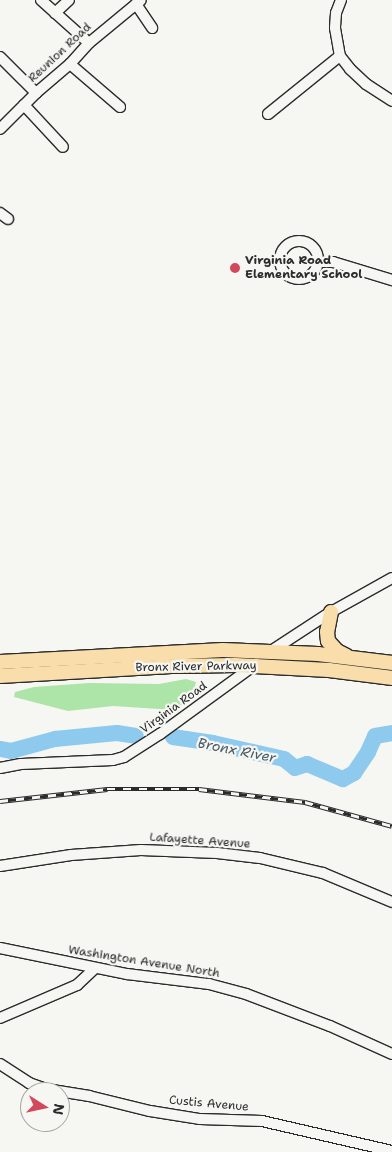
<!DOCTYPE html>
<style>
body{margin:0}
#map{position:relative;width:392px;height:1152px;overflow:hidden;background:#f6f6f2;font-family:"Shantell Sans",sans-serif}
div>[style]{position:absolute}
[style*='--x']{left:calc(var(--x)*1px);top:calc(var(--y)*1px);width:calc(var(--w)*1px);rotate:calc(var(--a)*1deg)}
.green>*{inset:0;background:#ade4a8}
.river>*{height:16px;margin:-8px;padding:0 8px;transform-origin:8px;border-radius:8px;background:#8ecaee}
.roads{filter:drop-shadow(1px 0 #2b2b2b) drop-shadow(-1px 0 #2b2b2b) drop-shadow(0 1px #2b2b2b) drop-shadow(0 -1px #2b2b2b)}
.minor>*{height:10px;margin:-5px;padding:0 5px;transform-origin:5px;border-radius:5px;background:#f6f6f2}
.minor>.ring{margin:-5px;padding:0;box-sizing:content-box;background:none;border:10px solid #f6f6f2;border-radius:50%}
.highway>*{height:14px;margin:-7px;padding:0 7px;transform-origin:7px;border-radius:7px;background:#f9deab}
.rail>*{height:4.5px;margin-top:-2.25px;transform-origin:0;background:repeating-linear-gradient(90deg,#f6f6f2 0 8px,#2b2b2b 0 16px);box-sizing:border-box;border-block:1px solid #2b2b2b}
.dots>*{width:14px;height:14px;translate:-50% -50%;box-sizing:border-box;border:2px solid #f6f6f2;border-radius:50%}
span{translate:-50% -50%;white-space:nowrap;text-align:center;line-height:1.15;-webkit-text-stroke:4.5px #f6f6f2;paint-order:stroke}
.street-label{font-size:12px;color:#2b2b2b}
.poi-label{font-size:12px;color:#2b2b2b;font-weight:700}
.left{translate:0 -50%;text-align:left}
.water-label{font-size:14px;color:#495b66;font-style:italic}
.north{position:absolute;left:20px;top:1082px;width:50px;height:50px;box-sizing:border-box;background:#f6f6f2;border:1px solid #a5a5a2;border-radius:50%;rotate:100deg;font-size:14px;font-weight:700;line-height:20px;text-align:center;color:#2b2b2b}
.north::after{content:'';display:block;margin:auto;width:18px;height:22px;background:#d1495b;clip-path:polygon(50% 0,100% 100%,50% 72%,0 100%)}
</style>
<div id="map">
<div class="green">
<div style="clip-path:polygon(186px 679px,196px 682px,192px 698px,175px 710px,113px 706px,68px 711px,14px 697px,15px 692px,34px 687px,89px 683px,159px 684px)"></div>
</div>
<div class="river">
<div style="--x:173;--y:737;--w:40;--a:8.5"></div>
<div style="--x:213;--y:743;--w:73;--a:12.7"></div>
<div style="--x:284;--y:759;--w:14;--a:39"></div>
<div style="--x:295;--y:768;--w:13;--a:-18"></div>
<div style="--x:307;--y:764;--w:39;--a:23"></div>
<div style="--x:343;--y:779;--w:13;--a:-29"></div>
<div style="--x:354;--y:773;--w:25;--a:-56"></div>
<div style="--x:368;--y:752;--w:17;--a:-66"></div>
<div style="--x:375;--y:736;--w:17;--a:-10"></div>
<div style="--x:0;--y:749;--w:11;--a:10"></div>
<div style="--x:11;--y:751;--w:46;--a:-15.3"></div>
<div style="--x:55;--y:739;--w:62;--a:-5.5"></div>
<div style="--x:117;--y:733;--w:19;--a:9"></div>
</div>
<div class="roads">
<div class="minor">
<div style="--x:41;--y:0;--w:64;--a:41.9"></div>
<div style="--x:341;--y:0;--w:14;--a:111"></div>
<div style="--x:336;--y:13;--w:15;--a:94"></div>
<div style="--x:335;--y:28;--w:28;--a:80"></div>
<div style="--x:340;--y:56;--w:16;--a:52"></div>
<div style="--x:350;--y:69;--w:22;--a:43"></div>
<div style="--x:366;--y:84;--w:31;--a:33"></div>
<div style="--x:136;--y:4;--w:29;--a:56"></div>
<div style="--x:55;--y:13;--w:19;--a:-43"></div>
<div style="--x:0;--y:57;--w:51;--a:45"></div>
<div style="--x:70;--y:64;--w:66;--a:40.7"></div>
<div style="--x:24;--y:105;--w:57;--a:47.1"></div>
<div style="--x:268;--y:114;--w:92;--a:-38.9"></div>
<div style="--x:0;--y:129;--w:51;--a:-45"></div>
<div style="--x:36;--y:93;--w:45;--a:-40.5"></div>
<div style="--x:70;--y:64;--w:28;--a:-48"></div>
<div style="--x:89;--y:43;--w:67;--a:-39.6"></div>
<div style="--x:0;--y:213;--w:10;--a:37"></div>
<div class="ring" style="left:280px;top:241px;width:28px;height:28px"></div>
<div style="--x:318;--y:262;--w:15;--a:0"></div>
<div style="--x:333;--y:262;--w:62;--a:17"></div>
<div style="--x:268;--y:653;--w:75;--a:-33.1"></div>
<div style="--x:331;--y:612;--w:70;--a:-29.1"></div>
<div style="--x:0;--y:768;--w:21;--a:-11"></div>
<div style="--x:21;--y:764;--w:92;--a:-2.5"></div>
<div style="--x:113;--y:760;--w:11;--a:-15"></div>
<div style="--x:124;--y:757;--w:43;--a:-32.6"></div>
<div style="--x:160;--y:734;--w:119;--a:-36.1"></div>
<div style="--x:0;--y:866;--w:72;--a:-8.8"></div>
<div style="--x:71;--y:855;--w:70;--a:-4.1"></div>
<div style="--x:141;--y:850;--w:76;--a:2.3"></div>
<div style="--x:217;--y:853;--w:43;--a:6.6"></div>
<div style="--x:260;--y:858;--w:65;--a:13.4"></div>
<div style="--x:323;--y:873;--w:75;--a:22.8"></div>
<div style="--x:0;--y:948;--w:130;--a:11.6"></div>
<div style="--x:127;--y:974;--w:83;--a:7"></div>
<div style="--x:209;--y:984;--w:38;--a:15"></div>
<div style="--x:246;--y:994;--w:90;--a:20.9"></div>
<div style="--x:330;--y:1026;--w:68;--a:24.3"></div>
<div style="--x:0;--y:1018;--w:84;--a:-23.2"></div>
<div style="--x:77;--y:985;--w:25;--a:-43"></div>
<div style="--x:0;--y:1064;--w:35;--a:33"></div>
<div style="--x:29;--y:1083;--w:18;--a:19"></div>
<div style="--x:46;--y:1089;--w:44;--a:9.2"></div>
<div style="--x:89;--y:1096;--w:63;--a:13.8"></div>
<div style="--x:150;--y:1111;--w:51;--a:9.1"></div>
<div style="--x:200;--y:1119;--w:62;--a:1.8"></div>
<div style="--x:262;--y:1121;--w:133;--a:13"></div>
</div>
<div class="highway">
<div style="--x:331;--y:612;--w:20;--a:101"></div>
<div style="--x:327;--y:632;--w:9;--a:84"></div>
<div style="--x:328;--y:641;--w:13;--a:48"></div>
<div style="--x:337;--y:651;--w:11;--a:27"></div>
<div style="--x:0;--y:662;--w:223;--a:-3.1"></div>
<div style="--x:223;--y:650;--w:95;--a:2.4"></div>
<div style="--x:318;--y:654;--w:75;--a:6.9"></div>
<div style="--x:0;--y:676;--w:176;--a:-3.3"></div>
<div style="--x:176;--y:666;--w:59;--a:-1"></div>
<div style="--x:235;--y:665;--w:94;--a:3"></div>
<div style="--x:329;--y:670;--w:64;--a:7.2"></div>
</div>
</div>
<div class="rail">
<div style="--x:0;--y:801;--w:108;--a:-6.4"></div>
<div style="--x:107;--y:789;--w:92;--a:0"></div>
<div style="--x:199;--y:789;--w:107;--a:7"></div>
<div style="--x:305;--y:802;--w:90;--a:15.4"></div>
</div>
<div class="dots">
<div style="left:235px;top:268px;background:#d1495b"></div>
</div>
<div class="street-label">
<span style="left:60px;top:53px;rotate:-43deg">Reunion Road</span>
<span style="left:196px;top:667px;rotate:-1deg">Bronx River Parkway</span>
<span style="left:174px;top:708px;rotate:-36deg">Virginia Road</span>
<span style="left:200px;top:841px;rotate:4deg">Lafayette Avenue</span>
<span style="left:144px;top:962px;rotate:9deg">Washington Avenue North</span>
<span style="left:209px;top:1104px;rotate:5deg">Custis Avenue</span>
</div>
<div class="poi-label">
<span class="left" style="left:245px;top:268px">Virginia Road<br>Elementary School</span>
</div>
<div class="water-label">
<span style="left:237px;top:750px;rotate:11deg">Bronx River</span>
</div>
<div class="north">N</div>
</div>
